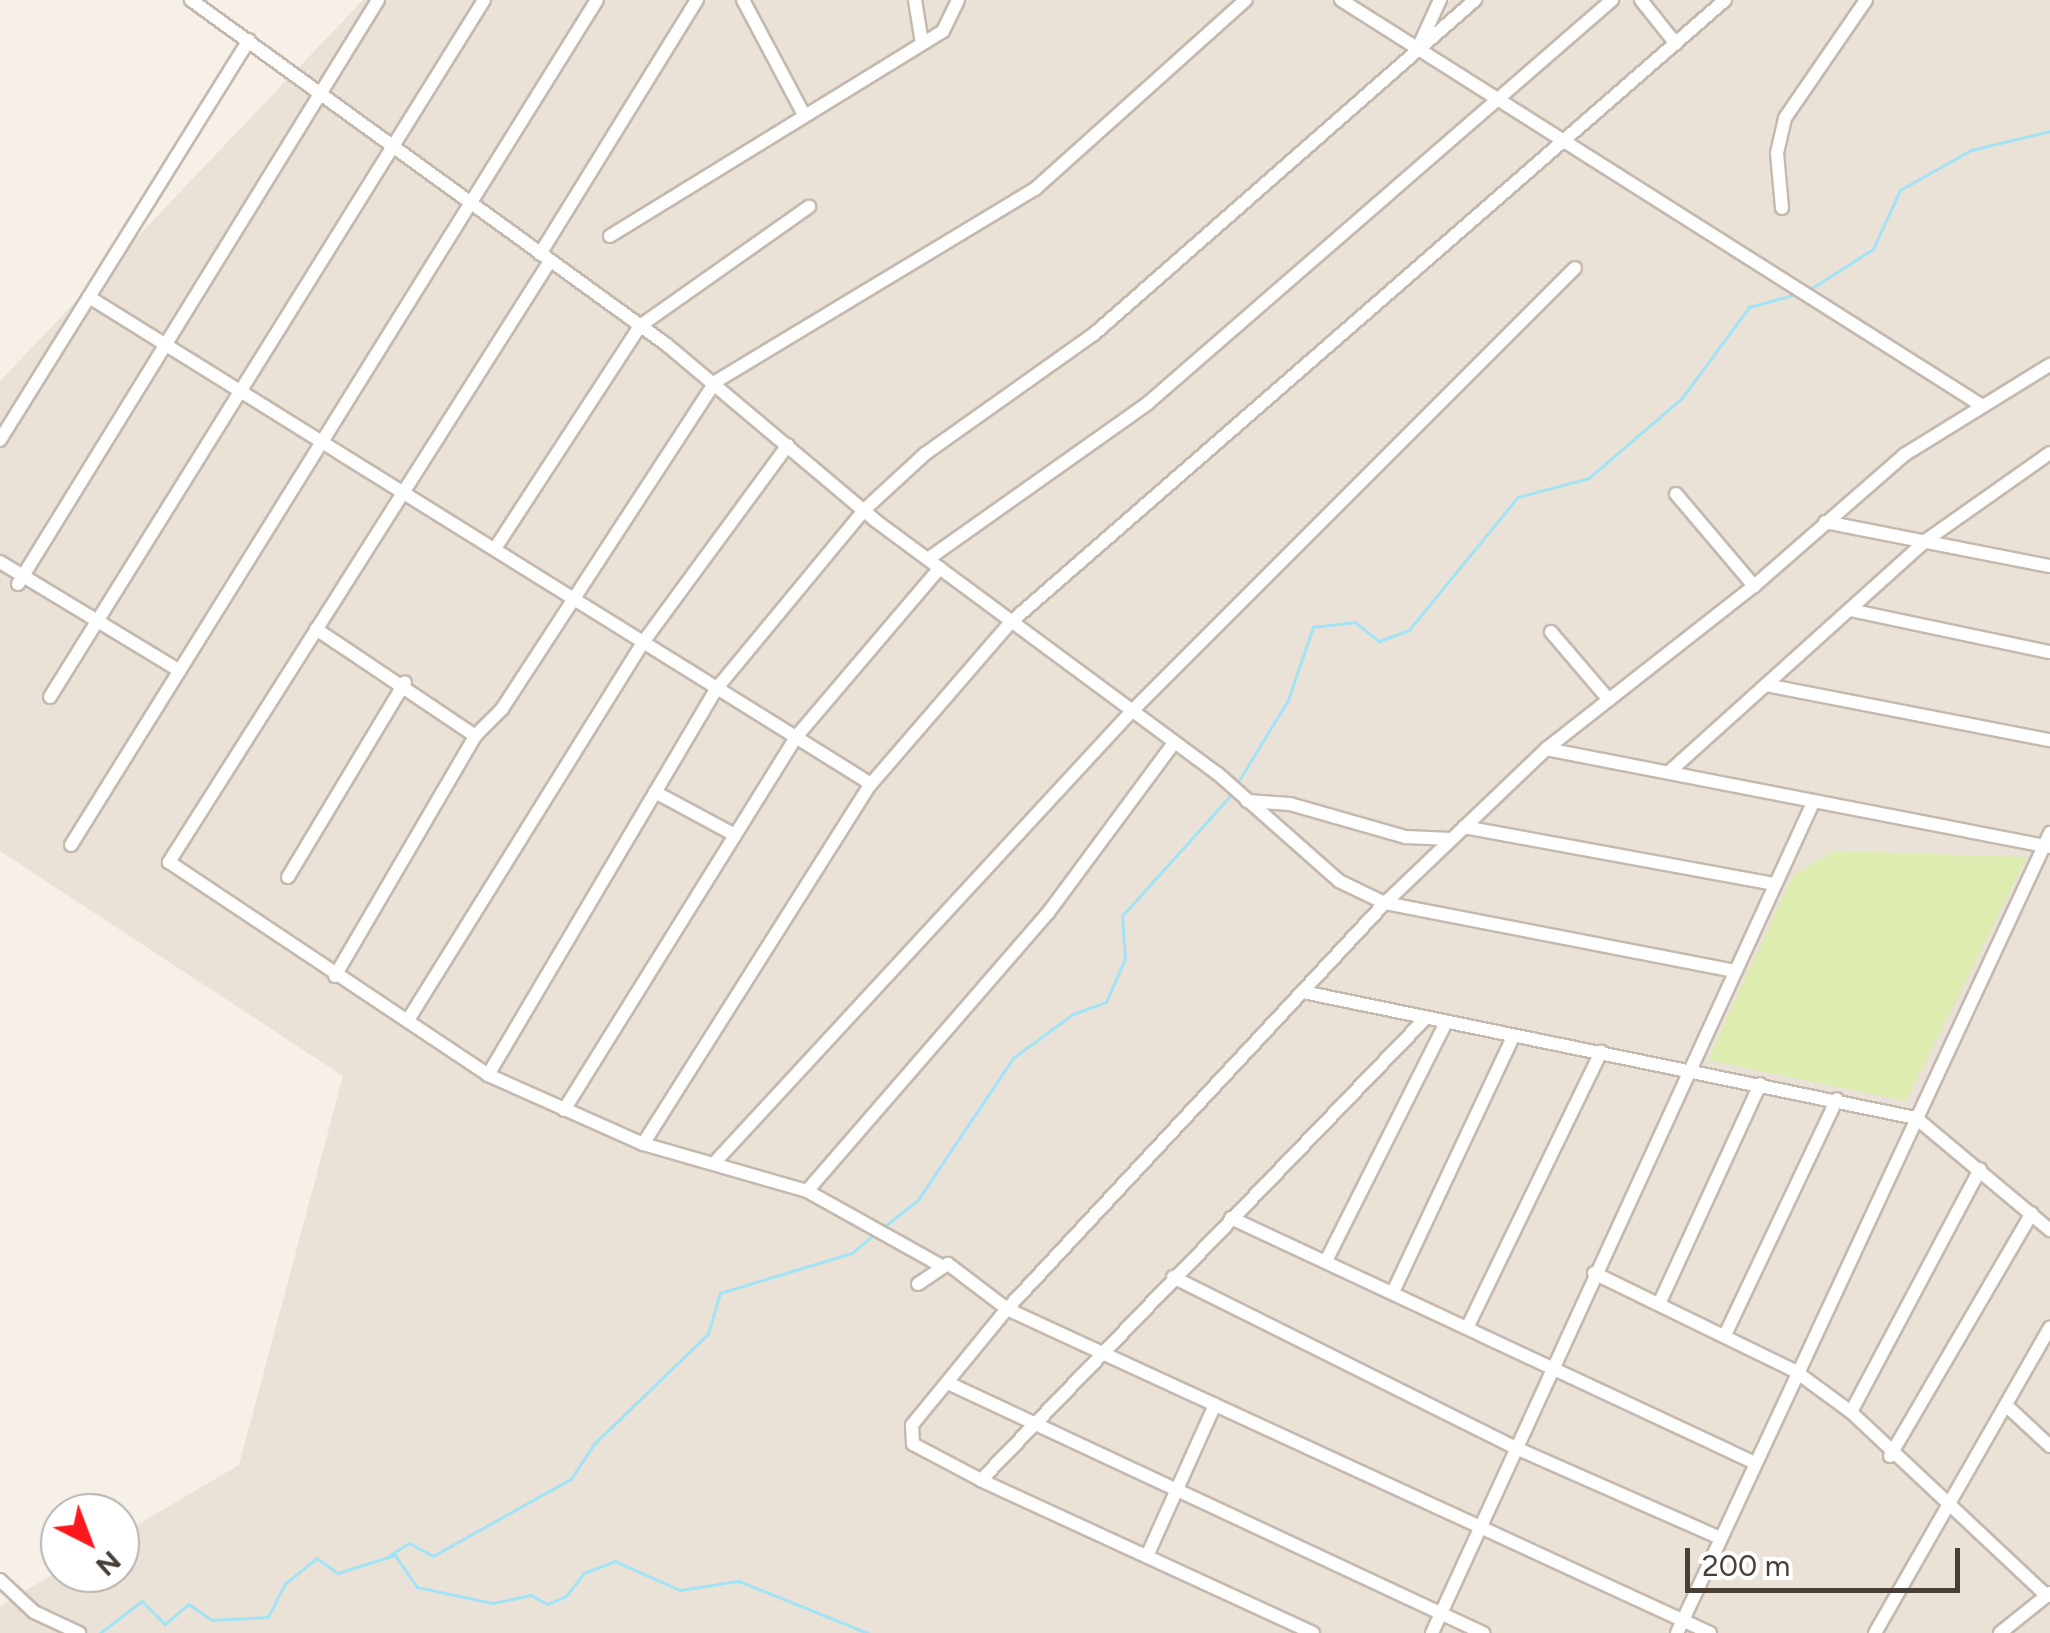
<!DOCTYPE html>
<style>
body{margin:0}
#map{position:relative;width:2050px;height:1633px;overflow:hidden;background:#f6f0e9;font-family:Figtree,sans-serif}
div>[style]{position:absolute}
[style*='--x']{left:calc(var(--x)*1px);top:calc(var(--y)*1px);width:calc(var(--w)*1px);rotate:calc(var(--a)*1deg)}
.residential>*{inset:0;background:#eae1d7}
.green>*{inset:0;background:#dcedaf}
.stream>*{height:2.5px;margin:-1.25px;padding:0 1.25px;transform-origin:1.25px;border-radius:1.25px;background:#a2e3f6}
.roads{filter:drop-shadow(2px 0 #c5b9ae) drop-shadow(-2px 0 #c5b9ae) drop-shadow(0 2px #c5b9ae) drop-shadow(0 -2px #c5b9ae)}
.minor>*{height:12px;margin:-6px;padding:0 6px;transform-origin:6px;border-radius:6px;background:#fff}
span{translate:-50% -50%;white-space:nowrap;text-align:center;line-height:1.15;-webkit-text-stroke:9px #fff;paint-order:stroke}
.north{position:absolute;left:40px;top:1493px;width:100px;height:100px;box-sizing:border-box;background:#fff;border:2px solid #b7b2af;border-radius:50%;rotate:138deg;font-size:28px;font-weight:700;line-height:40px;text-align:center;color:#4a3f37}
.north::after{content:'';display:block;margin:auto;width:35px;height:45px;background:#ff171e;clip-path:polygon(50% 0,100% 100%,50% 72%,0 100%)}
.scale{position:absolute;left:1685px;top:1548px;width:275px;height:45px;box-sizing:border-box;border:5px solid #4a3f37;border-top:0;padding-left:12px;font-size:30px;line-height:35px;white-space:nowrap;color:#4a3f37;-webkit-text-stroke:8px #fff;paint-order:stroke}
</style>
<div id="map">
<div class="residential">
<div style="clip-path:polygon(363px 0,2050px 0,2050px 1633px,0 1633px,0 1606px,60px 1570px,120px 1573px,120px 1535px,239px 1465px,343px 1076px,0 851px,0 381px)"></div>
</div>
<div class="green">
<div style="clip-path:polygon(1834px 851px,2027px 857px,1906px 1101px,1708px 1060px,1793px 875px)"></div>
</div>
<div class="stream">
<div style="--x:1809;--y:290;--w:76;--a:-32.6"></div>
<div style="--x:1873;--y:249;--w:65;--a:-65.4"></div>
<div style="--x:1900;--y:190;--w:81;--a:-29.4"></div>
<div style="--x:1971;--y:150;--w:81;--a:-13.5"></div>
<div style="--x:1238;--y:782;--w:96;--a:-58.6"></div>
<div style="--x:1288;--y:700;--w:77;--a:-71.1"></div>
<div style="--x:1313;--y:627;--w:42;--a:-6.8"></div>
<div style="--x:1355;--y:622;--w:31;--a:38"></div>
<div style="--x:1379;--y:641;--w:32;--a:-20"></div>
<div style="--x:1409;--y:630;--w:172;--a:-50.7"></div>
<div style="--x:1518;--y:497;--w:73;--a:-15"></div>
<div style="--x:1589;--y:478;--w:123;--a:-40.7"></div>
<div style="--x:1682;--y:398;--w:113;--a:-53.6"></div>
<div style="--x:1749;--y:307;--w:50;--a:-15.2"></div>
<div style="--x:885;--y:1226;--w:42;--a:-38.2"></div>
<div style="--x:918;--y:1200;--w:171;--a:-56.2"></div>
<div style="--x:1013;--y:1058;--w:74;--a:-36.3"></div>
<div style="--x:1073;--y:1014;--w:35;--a:-20"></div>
<div style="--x:1106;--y:1002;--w:47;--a:-66.2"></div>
<div style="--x:1125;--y:959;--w:43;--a:-94"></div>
<div style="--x:1122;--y:916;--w:164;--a:-48"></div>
<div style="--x:390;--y:1555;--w:22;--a:-32"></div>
<div style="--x:409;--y:1543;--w:27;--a:28"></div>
<div style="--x:433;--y:1556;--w:158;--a:-29.2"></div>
<div style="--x:571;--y:1479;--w:42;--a:-56.7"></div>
<div style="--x:594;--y:1444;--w:158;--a:-44"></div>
<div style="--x:708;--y:1334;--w:43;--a:-73.7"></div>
<div style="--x:720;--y:1293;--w:138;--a:-16.9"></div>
<div style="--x:852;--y:1253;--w:30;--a:-40"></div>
<div style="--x:100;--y:1633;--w:53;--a:-37.3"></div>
<div style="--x:142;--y:1601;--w:33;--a:45"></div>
<div style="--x:165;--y:1624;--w:31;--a:-40"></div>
<div style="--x:189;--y:1604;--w:28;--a:35"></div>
<div style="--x:212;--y:1620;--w:56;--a:-3.1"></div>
<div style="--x:268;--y:1617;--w:37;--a:-63"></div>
<div style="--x:285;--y:1584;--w:41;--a:-39.1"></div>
<div style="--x:317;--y:1558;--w:26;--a:36"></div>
<div style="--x:338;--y:1573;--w:60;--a:-17.5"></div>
<div style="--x:395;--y:1555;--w:39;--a:55"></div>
<div style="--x:417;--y:1587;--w:78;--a:11.9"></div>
<div style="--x:493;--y:1603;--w:39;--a:-12"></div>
<div style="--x:531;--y:1595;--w:19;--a:28"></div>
<div style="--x:548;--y:1604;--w:20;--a:-24"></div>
<div style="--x:566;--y:1596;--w:29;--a:-52"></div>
<div style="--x:584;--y:1573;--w:33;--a:-21"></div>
<div style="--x:615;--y:1561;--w:71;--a:24"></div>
<div style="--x:680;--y:1590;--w:60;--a:-8.7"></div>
<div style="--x:739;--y:1581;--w:139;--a:22"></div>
</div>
<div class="roads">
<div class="minor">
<div style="--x:191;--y:0;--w:588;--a:35.93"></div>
<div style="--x:667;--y:345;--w:273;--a:40.1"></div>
<div style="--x:876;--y:521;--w:424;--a:36.5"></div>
<div style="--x:1217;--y:773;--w:163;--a:41.5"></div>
<div style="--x:1339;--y:881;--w:51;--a:25.6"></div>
<div style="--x:1385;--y:903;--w:357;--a:11"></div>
<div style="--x:743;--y:0;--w:128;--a:62"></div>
<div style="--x:915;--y:0;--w:44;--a:80.8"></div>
<div style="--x:1341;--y:0;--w:757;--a:32.33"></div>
<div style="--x:1641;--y:0;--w:56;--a:51.5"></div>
<div style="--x:1418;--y:48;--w:53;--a:-65.4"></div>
<div style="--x:1782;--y:208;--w:55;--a:-95.2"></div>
<div style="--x:1777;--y:153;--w:36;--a:-77"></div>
<div style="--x:1785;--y:118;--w:143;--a:-55.5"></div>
<div style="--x:610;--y:236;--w:391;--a:-31.6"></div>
<div style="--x:943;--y:31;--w:34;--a:-64"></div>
<div style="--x:540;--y:254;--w:299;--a:-58.3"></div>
<div style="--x:550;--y:261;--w:712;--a:122.37"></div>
<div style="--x:169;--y:862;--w:384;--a:33.7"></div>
<div style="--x:488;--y:1075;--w:170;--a:24"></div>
<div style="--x:643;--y:1144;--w:171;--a:16"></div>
<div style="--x:807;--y:1191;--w:152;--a:29.1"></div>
<div style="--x:89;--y:297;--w:921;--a:31.91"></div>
<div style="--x:0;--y:440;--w:471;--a:-58.1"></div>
<div style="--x:1676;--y:494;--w:121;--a:49.7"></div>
<div style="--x:1825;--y:522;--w:229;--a:11.1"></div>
<div style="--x:496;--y:547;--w:264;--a:-56.9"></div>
<div style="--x:640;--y:326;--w:207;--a:-35.2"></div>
<div style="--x:928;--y:559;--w:270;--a:-35.3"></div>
<div style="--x:1148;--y:403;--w:615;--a:-40.98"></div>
<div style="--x:0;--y:562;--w:210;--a:31.2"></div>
<div style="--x:18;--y:584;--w:686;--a:-58.35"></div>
<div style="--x:1850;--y:610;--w:204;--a:11.9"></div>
<div style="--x:316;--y:629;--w:192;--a:33.9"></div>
<div style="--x:1551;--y:632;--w:89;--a:49.5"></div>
<div style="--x:1766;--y:685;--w:289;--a:11"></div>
<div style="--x:50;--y:697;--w:821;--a:-58.09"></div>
<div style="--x:1546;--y:749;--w:513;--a:11"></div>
<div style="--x:1669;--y:772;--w:348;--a:-42"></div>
<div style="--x:1928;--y:539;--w:149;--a:-35.2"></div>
<div style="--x:655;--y:792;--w:91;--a:28.3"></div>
<div style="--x:1247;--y:801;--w:43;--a:4"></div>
<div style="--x:1290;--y:804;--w:121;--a:15.9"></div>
<div style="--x:1406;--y:837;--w:44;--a:2.6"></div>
<div style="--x:1464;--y:827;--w:316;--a:10.4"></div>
<div style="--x:71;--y:845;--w:995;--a:-58.1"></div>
<div style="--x:288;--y:877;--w:227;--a:-59"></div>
<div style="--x:335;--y:976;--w:278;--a:-59.7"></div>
<div style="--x:475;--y:736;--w:38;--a:-45"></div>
<div style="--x:502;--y:709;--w:390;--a:-56.9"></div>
<div style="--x:715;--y:382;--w:374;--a:-31.1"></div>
<div style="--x:1035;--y:189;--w:283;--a:-41.9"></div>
<div style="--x:1303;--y:992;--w:626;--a:11.62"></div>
<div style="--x:1916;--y:1118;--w:175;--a:39.9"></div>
<div style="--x:408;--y:1020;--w:446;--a:-58.1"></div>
<div style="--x:644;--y:641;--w:243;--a:-53.7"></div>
<div style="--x:488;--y:1075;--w:450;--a:-59.4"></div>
<div style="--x:717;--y:688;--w:231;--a:-50.4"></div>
<div style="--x:864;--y:510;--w:83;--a:-42.6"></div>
<div style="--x:925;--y:454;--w:207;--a:-35.4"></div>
<div style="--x:1094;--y:334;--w:507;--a:-41.24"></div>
<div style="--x:564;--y:1110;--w:439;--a:-58.1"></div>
<div style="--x:796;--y:737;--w:222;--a:-49.6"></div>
<div style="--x:643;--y:1144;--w:426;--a:-57.7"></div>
<div style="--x:871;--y:784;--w:214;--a:-49.2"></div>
<div style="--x:1011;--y:622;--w:947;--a:-41.06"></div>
<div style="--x:717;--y:1160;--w:609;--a:-47.26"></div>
<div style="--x:1130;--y:713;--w:629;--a:-45"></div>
<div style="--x:807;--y:1191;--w:368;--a:-49.1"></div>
<div style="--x:1048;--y:913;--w:212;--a:-53.5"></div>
<div style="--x:1231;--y:1218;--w:578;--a:25.06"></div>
<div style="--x:1326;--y:1261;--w:263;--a:-63.3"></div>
<div style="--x:1594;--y:1273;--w:224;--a:26"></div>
<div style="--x:1795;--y:1371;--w:69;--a:36.2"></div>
<div style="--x:1851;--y:1412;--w:269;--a:43.2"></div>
<div style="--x:1173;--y:1277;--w:383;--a:26.5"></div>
<div style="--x:1516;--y:1448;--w:223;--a:23.8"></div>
<div style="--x:918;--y:1284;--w:36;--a:-34"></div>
<div style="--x:948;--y:1264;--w:74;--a:37.3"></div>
<div style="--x:1007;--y:1309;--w:774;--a:24.74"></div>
<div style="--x:1393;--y:1292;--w:282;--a:-64.8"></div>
<div style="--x:1659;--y:1304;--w:242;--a:-65.3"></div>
<div style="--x:1468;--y:1326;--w:305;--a:-64.1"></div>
<div style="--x:1725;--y:1335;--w:261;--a:-64.6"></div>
<div style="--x:948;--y:1383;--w:591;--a:25.05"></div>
<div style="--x:2009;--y:1408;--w:56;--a:42.8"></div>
<div style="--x:1851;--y:1412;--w:275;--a:-62"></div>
<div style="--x:1890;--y:1456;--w:281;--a:-59.7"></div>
<div style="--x:981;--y:1480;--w:636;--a:-46.08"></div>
<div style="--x:1147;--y:1556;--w:166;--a:-65.8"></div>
<div style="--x:0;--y:1580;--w:47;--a:43.3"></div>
<div style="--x:34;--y:1612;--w:50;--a:25"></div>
<div style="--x:1313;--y:1633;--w:366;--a:-155.3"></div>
<div style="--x:981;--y:1480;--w:77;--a:-152.1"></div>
<div style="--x:913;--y:1444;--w:19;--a:-93"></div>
<div style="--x:912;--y:1425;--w:150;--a:-50.7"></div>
<div style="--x:1007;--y:1309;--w:555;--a:-47.05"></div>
<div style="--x:1385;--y:903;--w:223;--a:-43.7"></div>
<div style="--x:1546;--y:749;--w:264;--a:-38.1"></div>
<div style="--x:1754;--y:586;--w:199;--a:-41.1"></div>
<div style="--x:1904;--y:455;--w:172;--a:-31.7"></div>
<div style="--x:1432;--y:1633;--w:911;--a:-65.35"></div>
<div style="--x:1677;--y:1633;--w:883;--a:-65"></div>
<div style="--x:1875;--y:1633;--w:352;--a:-60.2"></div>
<div style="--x:2000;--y:1633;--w:64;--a:-38.7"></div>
</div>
</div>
<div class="north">N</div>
<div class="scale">200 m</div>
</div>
